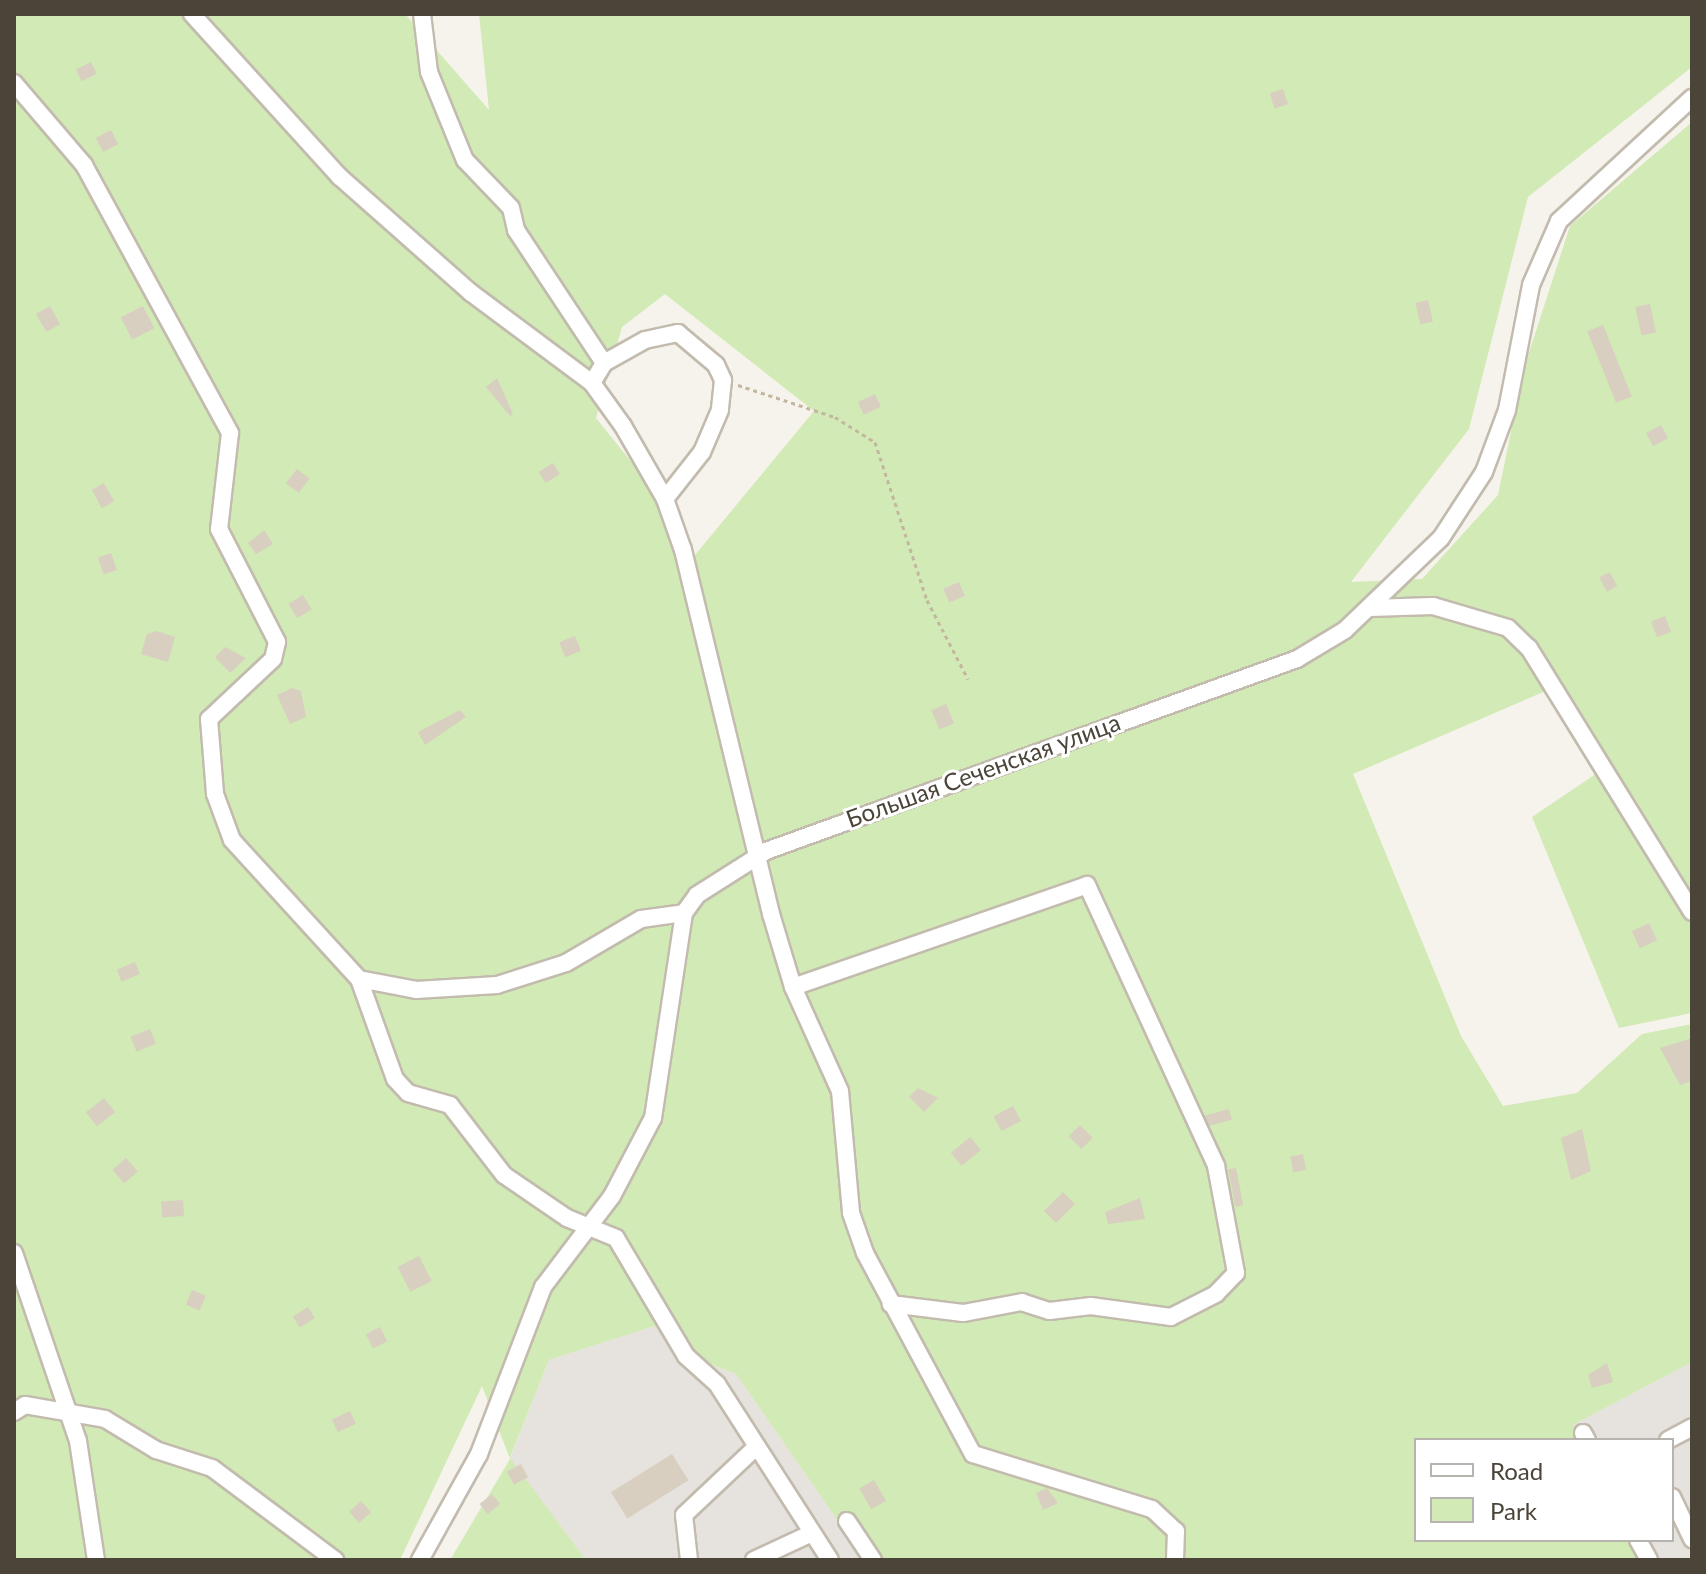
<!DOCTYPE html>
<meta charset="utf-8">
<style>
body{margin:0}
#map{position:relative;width:1706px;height:1574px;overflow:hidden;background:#f6f3ec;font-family:Lato,sans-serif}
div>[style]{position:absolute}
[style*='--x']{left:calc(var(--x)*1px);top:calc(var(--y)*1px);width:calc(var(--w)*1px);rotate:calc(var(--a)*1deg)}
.industrial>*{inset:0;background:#e6e2dd}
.green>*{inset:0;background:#d2eab5}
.building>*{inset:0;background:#d8cfc1;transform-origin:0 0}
.path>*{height:3px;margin-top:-1.5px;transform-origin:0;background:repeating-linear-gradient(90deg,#c4b79f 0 4px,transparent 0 8px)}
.roads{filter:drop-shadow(2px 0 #c2bbae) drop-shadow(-2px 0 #c2bbae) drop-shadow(0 2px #c2bbae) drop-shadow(0 -2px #c2bbae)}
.minor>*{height:16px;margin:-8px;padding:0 8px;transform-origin:8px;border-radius:8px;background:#fff}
span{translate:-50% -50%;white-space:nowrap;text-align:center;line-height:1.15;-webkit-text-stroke:6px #fff;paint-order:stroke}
.street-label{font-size:24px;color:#4b4439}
.frame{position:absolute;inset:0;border:16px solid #4b4439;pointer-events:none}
.legend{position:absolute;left:1414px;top:1438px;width:260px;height:104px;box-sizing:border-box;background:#fff;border:2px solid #b7b4b0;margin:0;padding:10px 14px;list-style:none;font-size:24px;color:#4b4439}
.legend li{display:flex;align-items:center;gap:16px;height:40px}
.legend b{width:40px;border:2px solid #b7b4b0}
</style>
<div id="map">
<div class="industrial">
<div style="clip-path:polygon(667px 1322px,697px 1359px,736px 1374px,865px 1560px,586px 1560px,510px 1459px,549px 1360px)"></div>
<div style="clip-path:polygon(1692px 1362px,1692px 1560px,1653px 1560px,1639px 1540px,1672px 1540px,1672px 1440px,1580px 1440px,1573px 1425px)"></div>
</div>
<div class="green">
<div style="clip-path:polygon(evenodd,14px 14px,405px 14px,489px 110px,479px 14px,1692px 14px,1692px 67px,1528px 197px,1469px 429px,1351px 582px,1422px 579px,1498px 495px,1524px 368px,1570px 226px,1692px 122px,1692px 1013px,1619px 1028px,1532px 817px,1609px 765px,1562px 684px,1353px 774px,1461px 1036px,1503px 1106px,1577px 1093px,1642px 1034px,1692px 1024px,1692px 1362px,1573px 1425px,1580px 1440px,1416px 1440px,1416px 1540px,1639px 1540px,1653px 1560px,865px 1560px,736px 1374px,697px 1359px,667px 1322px,549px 1360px,510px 1458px,586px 1560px,450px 1560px,510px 1459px,482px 1386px,400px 1560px,14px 1560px,14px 14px,665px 294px,814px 411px,695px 555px,688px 592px,650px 485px,596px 418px,622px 327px,665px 294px)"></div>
</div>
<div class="building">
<div style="left:91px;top:62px;width:13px;height:17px;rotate:63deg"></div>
<div style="left:1283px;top:89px;width:16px;height:14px;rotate:72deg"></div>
<div style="left:111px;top:130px;width:16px;height:17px;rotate:63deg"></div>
<div style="left:1428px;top:300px;width:22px;height:13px;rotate:77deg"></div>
<div style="left:1650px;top:304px;width:29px;height:15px;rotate:78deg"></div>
<div style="left:50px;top:306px;width:21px;height:16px;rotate:61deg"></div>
<div style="left:143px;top:306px;width:25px;height:25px;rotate:63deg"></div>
<div style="left:1603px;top:325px;width:77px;height:17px;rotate:68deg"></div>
<div style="clip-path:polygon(497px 378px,513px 414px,510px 416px,486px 387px)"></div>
<div style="left:875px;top:394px;width:14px;height:19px;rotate:65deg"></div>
<div style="left:1661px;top:425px;width:15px;height:17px;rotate:62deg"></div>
<div style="left:553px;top:463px;width:13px;height:17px;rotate:58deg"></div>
<div style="left:297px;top:469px;width:16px;height:18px;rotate:38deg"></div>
<div style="left:104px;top:483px;width:21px;height:14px;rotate:61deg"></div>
<div style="clip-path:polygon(264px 530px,273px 544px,256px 554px,248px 543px)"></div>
<div style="left:111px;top:553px;width:18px;height:14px;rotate:71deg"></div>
<div style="left:1610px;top:572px;width:16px;height:12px;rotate:63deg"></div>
<div style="left:959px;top:582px;width:15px;height:17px;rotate:67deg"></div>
<div style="left:303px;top:595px;width:17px;height:17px;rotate:59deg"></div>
<div style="left:1665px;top:616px;width:17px;height:15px;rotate:69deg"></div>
<div style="clip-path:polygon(157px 631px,175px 637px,168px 662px,141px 654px,147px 634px)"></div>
<div style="left:575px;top:636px;width:16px;height:17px;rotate:68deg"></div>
<div style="clip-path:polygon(225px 647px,246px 658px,230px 673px,215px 657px)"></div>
<div style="clip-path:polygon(292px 688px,301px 691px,306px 717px,290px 724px,277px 695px)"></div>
<div style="left:946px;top:704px;width:21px;height:16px;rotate:67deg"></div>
<div style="clip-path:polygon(460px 710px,466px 717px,425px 745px,418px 732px)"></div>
<div style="left:1649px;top:923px;width:19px;height:19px;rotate:65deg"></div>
<div style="left:135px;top:962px;width:13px;height:20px;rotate:67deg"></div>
<div style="left:150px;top:1029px;width:16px;height:21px;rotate:68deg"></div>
<div style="clip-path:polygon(1692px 1038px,1692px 1081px,1680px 1085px,1660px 1048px)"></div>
<div style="clip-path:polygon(918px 1088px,938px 1098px,924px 1112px,909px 1097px)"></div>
<div style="left:104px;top:1098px;width:18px;height:23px;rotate:52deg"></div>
<div style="left:1013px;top:1106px;width:17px;height:22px;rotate:62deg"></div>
<div style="left:1229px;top:1109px;width:11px;height:25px;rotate:75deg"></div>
<div style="left:1080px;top:1125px;width:18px;height:16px;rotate:45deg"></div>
<div style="clip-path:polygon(1582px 1129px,1591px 1171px,1571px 1180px,1561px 1138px)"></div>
<div style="left:970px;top:1137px;width:17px;height:25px;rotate:50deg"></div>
<div style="left:1303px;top:1154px;width:16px;height:13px;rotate:79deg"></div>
<div style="left:126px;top:1158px;width:18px;height:18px;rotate:49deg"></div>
<div style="left:1236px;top:1168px;width:38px;height:8px;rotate:79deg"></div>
<div style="left:1063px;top:1192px;width:17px;height:27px;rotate:45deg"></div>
<div style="clip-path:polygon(1140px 1198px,1145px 1219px,1108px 1224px,1105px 1212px)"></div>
<div style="left:183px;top:1200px;width:16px;height:22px;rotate:86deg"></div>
<div style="left:419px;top:1256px;width:28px;height:24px;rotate:63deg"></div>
<div style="left:192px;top:1290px;width:15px;height:16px;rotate:23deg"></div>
<div style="left:308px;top:1307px;width:13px;height:18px;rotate:58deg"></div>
<div style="left:380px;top:1327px;width:16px;height:16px;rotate:63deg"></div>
<div style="clip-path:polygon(1607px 1363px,1613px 1382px,1592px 1388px,1588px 1375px)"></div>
<div style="left:350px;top:1411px;width:14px;height:20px;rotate:65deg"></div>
<div style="left:672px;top:1454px;width:31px;height:72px;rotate:58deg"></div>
<div style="left:521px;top:1464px;width:15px;height:16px;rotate:62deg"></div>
<div style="left:874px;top:1480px;width:24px;height:17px;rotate:60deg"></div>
<div style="clip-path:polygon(1047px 1488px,1058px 1503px,1043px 1510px,1036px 1493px)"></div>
<div style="left:492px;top:1494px;width:13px;height:16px;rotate:51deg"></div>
<div style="left:361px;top:1501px;width:15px;height:16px;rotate:48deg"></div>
</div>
<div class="path">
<div style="--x:738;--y:385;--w:102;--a:18.3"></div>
<div style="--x:835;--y:417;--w:47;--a:32"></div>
<div style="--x:875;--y:442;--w:166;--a:71.8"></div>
<div style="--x:927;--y:600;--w:89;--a:62.6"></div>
</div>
<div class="roads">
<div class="minor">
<div style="--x:192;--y:14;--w:220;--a:47.8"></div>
<div style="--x:340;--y:177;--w:174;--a:41.5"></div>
<div style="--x:470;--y:292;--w:152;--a:36.7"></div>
<div style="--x:592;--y:383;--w:53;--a:54.2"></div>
<div style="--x:623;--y:426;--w:84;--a:60.1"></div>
<div style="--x:665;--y:499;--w:54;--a:70.6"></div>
<div style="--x:683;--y:550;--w:374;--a:76.4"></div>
<div style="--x:771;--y:914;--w:76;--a:73.2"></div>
<div style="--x:793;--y:987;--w:114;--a:65.7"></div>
<div style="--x:840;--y:1091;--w:122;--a:84.8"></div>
<div style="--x:851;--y:1213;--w:42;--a:70.7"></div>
<div style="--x:865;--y:1253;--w:228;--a:61.8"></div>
<div style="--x:973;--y:1454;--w:187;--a:17.1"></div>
<div style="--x:1152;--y:1509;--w:33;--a:43"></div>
<div style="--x:1176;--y:1531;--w:29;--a:92"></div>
<div style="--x:422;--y:14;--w:58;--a:83.1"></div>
<div style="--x:429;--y:72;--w:95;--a:67.8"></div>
<div style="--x:465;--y:160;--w:66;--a:46.2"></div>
<div style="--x:511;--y:208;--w:23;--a:77"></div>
<div style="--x:516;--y:230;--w:159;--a:56.5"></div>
<div style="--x:14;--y:83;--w:108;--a:49.5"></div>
<div style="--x:84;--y:165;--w:305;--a:61.4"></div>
<div style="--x:230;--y:433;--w:97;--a:96.5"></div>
<div style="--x:219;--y:529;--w:127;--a:62.8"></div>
<div style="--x:277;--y:642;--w:17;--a:103"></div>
<div style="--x:273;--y:659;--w:88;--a:136.8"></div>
<div style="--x:209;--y:719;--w:75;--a:85.4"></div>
<div style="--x:215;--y:794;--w:49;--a:69.7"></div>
<div style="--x:232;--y:840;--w:188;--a:47.6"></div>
<div style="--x:359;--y:979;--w:106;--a:70.2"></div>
<div style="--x:395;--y:1079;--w:19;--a:47"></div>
<div style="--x:408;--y:1093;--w:44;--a:15.9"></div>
<div style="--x:450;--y:1105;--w:88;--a:52.4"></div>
<div style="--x:504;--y:1175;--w:76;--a:34.3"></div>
<div style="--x:567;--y:1218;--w:53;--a:22.2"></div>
<div style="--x:616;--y:1238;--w:137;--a:59.3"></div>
<div style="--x:686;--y:1356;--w:42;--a:42.1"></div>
<div style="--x:717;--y:1384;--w:209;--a:57.3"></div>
<div style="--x:592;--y:383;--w:23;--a:-59"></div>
<div style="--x:604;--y:363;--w:47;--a:-29.3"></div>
<div style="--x:645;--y:340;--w:34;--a:-12"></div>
<div style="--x:678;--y:333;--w:50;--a:40.1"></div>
<div style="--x:716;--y:365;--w:17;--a:65"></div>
<div style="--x:723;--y:380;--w:30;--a:96"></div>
<div style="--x:720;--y:410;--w:46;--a:113.2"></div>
<div style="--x:702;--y:452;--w:60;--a:128.2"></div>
<div style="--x:1370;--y:608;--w:63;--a:-1.8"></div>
<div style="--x:1433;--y:606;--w:78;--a:16.3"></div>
<div style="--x:1508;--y:628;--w:29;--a:44"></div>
<div style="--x:1529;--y:648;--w:310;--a:58.3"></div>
<div style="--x:359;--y:979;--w:58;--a:10.9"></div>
<div style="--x:416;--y:990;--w:81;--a:-3.5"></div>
<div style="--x:497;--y:985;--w:72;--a:-17.7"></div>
<div style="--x:566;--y:963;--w:87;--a:-30.4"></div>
<div style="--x:641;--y:919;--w:43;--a:-7.9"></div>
<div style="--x:793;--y:987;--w:311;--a:-19.1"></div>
<div style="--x:1087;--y:885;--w:309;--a:65.3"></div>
<div style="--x:1216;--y:1166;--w:109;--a:79.4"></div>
<div style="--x:1236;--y:1273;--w:29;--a:134"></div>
<div style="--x:1216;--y:1294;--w:51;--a:152.9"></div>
<div style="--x:1171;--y:1317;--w:81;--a:-172.2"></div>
<div style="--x:1091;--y:1306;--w:42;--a:173.2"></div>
<div style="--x:1049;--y:1311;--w:28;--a:-162"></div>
<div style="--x:1022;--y:1302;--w:60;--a:169.4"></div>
<div style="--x:963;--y:1313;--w:73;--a:-172.9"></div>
<div style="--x:14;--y:1253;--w:199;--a:71.2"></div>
<div style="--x:78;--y:1441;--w:120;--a:81.4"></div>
<div style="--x:14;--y:1412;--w:13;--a:-32"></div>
<div style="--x:25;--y:1405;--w:81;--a:9.9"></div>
<div style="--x:105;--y:1419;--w:60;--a:31.3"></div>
<div style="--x:156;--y:1450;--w:59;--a:17.8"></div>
<div style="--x:212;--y:1468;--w:154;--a:36.8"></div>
<div style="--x:1583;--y:1433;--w:8;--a:60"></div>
<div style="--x:1668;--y:1440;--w:27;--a:-28"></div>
<div style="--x:1672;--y:1497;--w:47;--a:64.5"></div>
<div style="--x:847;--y:1521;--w:47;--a:56.3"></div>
<div style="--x:1638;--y:1540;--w:23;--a:61"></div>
<div style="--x:420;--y:1560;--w:121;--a:-60.9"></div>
<div style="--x:479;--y:1454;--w:179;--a:-69"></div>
<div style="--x:543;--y:1287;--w:114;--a:-52.8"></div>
<div style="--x:612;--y:1196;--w:88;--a:-62.3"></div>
<div style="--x:653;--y:1118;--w:207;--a:-81.4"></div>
<div style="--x:684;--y:913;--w:22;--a:-54"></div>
<div style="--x:697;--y:895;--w:82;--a:-32.5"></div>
<div style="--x:766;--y:851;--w:565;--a:-19.88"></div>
<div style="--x:1297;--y:659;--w:56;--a:-31.1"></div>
<div style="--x:1345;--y:630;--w:133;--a:-43.8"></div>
<div style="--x:1441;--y:538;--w:79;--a:-56.9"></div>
<div style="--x:1484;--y:472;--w:66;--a:-69.6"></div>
<div style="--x:1507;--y:410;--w:127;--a:-79.1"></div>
<div style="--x:1531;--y:285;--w:70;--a:-66.4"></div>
<div style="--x:1559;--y:221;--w:181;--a:-42.8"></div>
<div style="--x:689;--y:1560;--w:45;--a:-96.3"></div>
<div style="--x:684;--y:1515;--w:98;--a:-43.3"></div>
<div style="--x:754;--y:1560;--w:64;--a:-25"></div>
</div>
</div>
<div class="street-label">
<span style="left:983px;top:770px;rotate:-20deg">Большая Сеченская улица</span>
</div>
<div class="frame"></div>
<ul class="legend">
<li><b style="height:10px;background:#fff"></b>Road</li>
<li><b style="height:22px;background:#d2eab5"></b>Park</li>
</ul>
</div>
